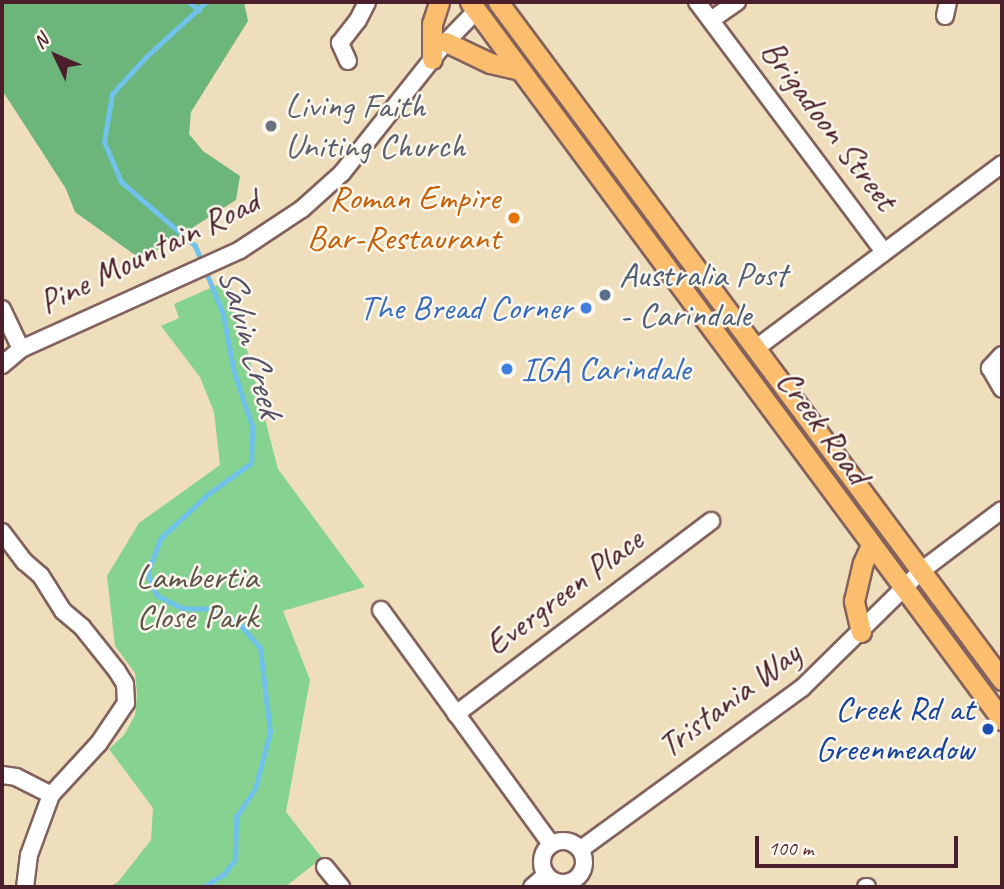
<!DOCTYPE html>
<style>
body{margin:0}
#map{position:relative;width:1004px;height:889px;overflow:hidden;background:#eedebc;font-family:Caveat,sans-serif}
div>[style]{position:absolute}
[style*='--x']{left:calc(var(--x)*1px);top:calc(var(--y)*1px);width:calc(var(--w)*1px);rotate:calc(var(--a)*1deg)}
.green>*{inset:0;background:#86d391}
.forest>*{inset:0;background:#6cb57b}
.stream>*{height:4.5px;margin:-2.25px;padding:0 2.25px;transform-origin:2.25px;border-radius:2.25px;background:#70c2eb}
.roads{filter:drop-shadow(2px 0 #83625e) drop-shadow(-2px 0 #83625e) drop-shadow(0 2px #83625e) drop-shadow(0 -2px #83625e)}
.minor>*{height:16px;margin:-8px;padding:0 8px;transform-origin:8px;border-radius:8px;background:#fff}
.minor>.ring{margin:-8px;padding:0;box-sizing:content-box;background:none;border:16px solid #fff;border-radius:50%}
.major>*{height:19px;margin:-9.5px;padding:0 9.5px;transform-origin:9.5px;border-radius:9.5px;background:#fbbd6e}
.dots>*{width:19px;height:19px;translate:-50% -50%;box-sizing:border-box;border:4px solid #fbf7ec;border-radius:50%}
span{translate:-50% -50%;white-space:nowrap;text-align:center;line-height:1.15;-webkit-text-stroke:5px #fbf7ec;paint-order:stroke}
.worship-label{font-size:35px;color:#5b616d}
.left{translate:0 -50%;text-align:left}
.street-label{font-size:35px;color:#4a1f2b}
.food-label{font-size:35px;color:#c56008}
.right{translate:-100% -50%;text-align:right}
.service-label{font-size:35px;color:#4e5e75}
.shop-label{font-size:35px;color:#366cbe}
.park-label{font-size:35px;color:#5c554a}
.transit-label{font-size:35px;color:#164399}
.water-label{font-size:37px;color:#555065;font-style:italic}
.frame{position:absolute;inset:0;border:4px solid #4a1f2b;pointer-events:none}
.north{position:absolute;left:21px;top:21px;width:70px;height:70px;-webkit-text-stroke:5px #fbf7ec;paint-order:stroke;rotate:314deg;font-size:19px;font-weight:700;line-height:28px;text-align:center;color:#4a1f2b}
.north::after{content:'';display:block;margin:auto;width:24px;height:32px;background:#4a1f2b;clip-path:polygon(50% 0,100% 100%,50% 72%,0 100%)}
.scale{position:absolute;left:755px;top:836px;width:203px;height:32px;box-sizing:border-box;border:4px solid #4a1f2b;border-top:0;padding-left:9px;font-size:21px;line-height:24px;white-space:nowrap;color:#4a1f2b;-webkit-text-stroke:5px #fbf7ec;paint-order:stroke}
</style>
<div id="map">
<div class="green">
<div style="clip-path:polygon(229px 280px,278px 469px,365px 587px,283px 611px,310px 680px,286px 812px,322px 858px,285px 887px,109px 887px,118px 882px,151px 840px,153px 808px,109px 749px,124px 735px,135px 715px,137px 694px,135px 673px,115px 646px,107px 576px,139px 523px,220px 465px,214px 412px,200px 377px,161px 326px,179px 318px,174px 304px)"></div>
</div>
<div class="forest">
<div style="clip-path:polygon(2px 2px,244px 2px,248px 21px,191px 112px,189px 134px,203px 151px,240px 176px,236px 200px,142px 260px,75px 212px,66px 189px,2px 90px)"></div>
</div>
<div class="stream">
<div style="--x:189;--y:2;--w:13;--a:39"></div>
<div style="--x:204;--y:887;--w:24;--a:-33"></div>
<div style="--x:224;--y:874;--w:18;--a:-52"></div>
<div style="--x:235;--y:860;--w:43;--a:-88.7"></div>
<div style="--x:236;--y:817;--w:34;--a:-56"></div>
<div style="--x:255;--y:789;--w:59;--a:-75.3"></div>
<div style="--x:270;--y:732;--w:85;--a:-96.8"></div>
<div style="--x:260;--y:648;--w:33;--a:-131"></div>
<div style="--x:238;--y:623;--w:28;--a:-150"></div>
<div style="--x:214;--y:609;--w:31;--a:180"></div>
<div style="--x:183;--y:609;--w:29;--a:-153"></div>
<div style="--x:157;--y:596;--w:24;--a:-114"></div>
<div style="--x:147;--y:574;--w:39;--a:-69"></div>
<div style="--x:161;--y:538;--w:64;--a:-43.1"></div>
<div style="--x:208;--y:494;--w:53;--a:-35.8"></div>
<div style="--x:251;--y:463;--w:36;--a:-88"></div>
<div style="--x:252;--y:427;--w:61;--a:-108.1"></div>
<div style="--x:233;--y:369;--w:56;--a:-100.3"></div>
<div style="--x:223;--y:314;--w:74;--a:-112.4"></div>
<div style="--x:195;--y:246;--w:98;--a:-139.1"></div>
<div style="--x:121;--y:182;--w:43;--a:-113"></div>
<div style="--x:104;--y:142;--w:49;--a:-80.5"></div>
<div style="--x:112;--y:94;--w:52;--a:-47.4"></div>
<div style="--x:147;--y:56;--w:80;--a:-42.5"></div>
</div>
<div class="roads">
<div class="minor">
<div style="--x:697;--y:2;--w:312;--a:53.2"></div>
<div style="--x:945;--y:16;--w:14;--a:-78"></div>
<div style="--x:711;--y:20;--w:32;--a:-35"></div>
<div style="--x:348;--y:61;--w:20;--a:-114"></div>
<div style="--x:340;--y:43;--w:29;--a:-52"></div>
<div style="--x:358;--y:20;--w:20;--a:-63"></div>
<div style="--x:2;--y:309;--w:44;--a:64.6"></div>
<div style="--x:755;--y:349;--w:309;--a:-36.8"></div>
<div style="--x:1002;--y:355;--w:18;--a:133"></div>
<div style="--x:990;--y:368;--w:24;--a:60"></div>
<div style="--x:2;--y:365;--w:25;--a:-40"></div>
<div style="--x:21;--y:349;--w:240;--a:-24.3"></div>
<div style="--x:240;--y:250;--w:74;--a:-33.5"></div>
<div style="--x:302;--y:209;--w:54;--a:-42"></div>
<div style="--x:342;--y:173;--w:167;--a:-51.6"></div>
<div style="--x:446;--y:42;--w:43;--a:-45.9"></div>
<div style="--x:2;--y:532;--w:38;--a:53"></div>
<div style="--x:25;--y:562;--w:21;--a:41"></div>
<div style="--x:41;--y:576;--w:41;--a:57.8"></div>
<div style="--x:63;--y:611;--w:25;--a:40"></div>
<div style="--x:82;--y:627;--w:56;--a:51.5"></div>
<div style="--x:117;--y:671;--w:15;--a:58"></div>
<div style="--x:125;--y:684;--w:19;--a:87"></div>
<div style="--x:126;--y:703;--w:48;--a:124"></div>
<div style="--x:99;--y:743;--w:71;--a:132.7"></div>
<div style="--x:51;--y:795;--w:64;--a:110.1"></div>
<div style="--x:29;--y:855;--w:32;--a:97"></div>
<div style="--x:381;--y:610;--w:289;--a:54"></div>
<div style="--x:456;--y:714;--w:320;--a:-37.1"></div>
<div style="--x:2;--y:775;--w:14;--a:8"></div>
<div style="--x:16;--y:777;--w:39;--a:27"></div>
<div class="ring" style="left:542px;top:841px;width:26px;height:26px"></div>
<div style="--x:581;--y:849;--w:273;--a:-36.1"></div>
<div style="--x:802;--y:688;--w:167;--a:-44.5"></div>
<div style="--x:921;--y:571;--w:101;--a:-37"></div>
<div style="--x:325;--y:867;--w:26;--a:51"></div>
<div style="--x:532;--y:887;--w:18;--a:-41"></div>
<div style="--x:866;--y:887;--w:1;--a:0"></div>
</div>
<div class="major">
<div style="--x:470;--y:2;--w:894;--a:53.46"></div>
<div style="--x:498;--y:2;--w:845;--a:53.37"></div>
<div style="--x:446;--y:42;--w:49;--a:25.5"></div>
<div style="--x:490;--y:63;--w:31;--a:13"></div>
<div style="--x:432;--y:59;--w:35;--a:-90"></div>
<div style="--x:432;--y:24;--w:23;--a:-72"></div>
<div style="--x:861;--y:632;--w:32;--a:-103"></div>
<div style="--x:854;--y:601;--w:39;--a:-77"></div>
<div style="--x:863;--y:563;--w:20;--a:-66"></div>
</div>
</div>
<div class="dots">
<div style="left:271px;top:126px;background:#6b7280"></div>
<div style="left:514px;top:218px;background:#e8710a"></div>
<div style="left:605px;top:295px;background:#5c6f8a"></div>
<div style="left:586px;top:308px;background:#3f7fe0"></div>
<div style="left:507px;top:369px;background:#3f7fe0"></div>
<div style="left:988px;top:729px;background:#1a4fb4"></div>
</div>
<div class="worship-label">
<span class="left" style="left:285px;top:126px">Living Faith<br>Uniting Church</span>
</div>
<div class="street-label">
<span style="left:829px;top:125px;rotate:53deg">Brigadoon Street</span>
<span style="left:149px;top:252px;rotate:-26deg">Pine Mountain Road</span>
<span style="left:823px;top:427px;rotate:54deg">Creek Road</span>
<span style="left:564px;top:592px;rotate:-37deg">Evergreen Place</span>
<span style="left:729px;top:700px;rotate:-37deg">Tristania Way</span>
</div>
<div class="food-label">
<span class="right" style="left:500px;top:218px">Roman Empire<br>Bar-Restaurant</span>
</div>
<div class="service-label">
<span class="left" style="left:619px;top:295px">Australia Post<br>- Carindale</span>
</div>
<div class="shop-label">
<span class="right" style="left:572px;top:308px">The Bread Corner</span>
<span class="left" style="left:521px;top:369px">IGA Carindale</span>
</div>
<div class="park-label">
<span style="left:197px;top:597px">Lambertia<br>Close Park</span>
</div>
<div class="transit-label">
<span class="right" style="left:974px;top:729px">Creek Rd at<br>Greenmeadow</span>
</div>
<div class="water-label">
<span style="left:251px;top:342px;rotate:74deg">Salvin Creek</span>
</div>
<div class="frame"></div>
<div class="north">N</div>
<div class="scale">100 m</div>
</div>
